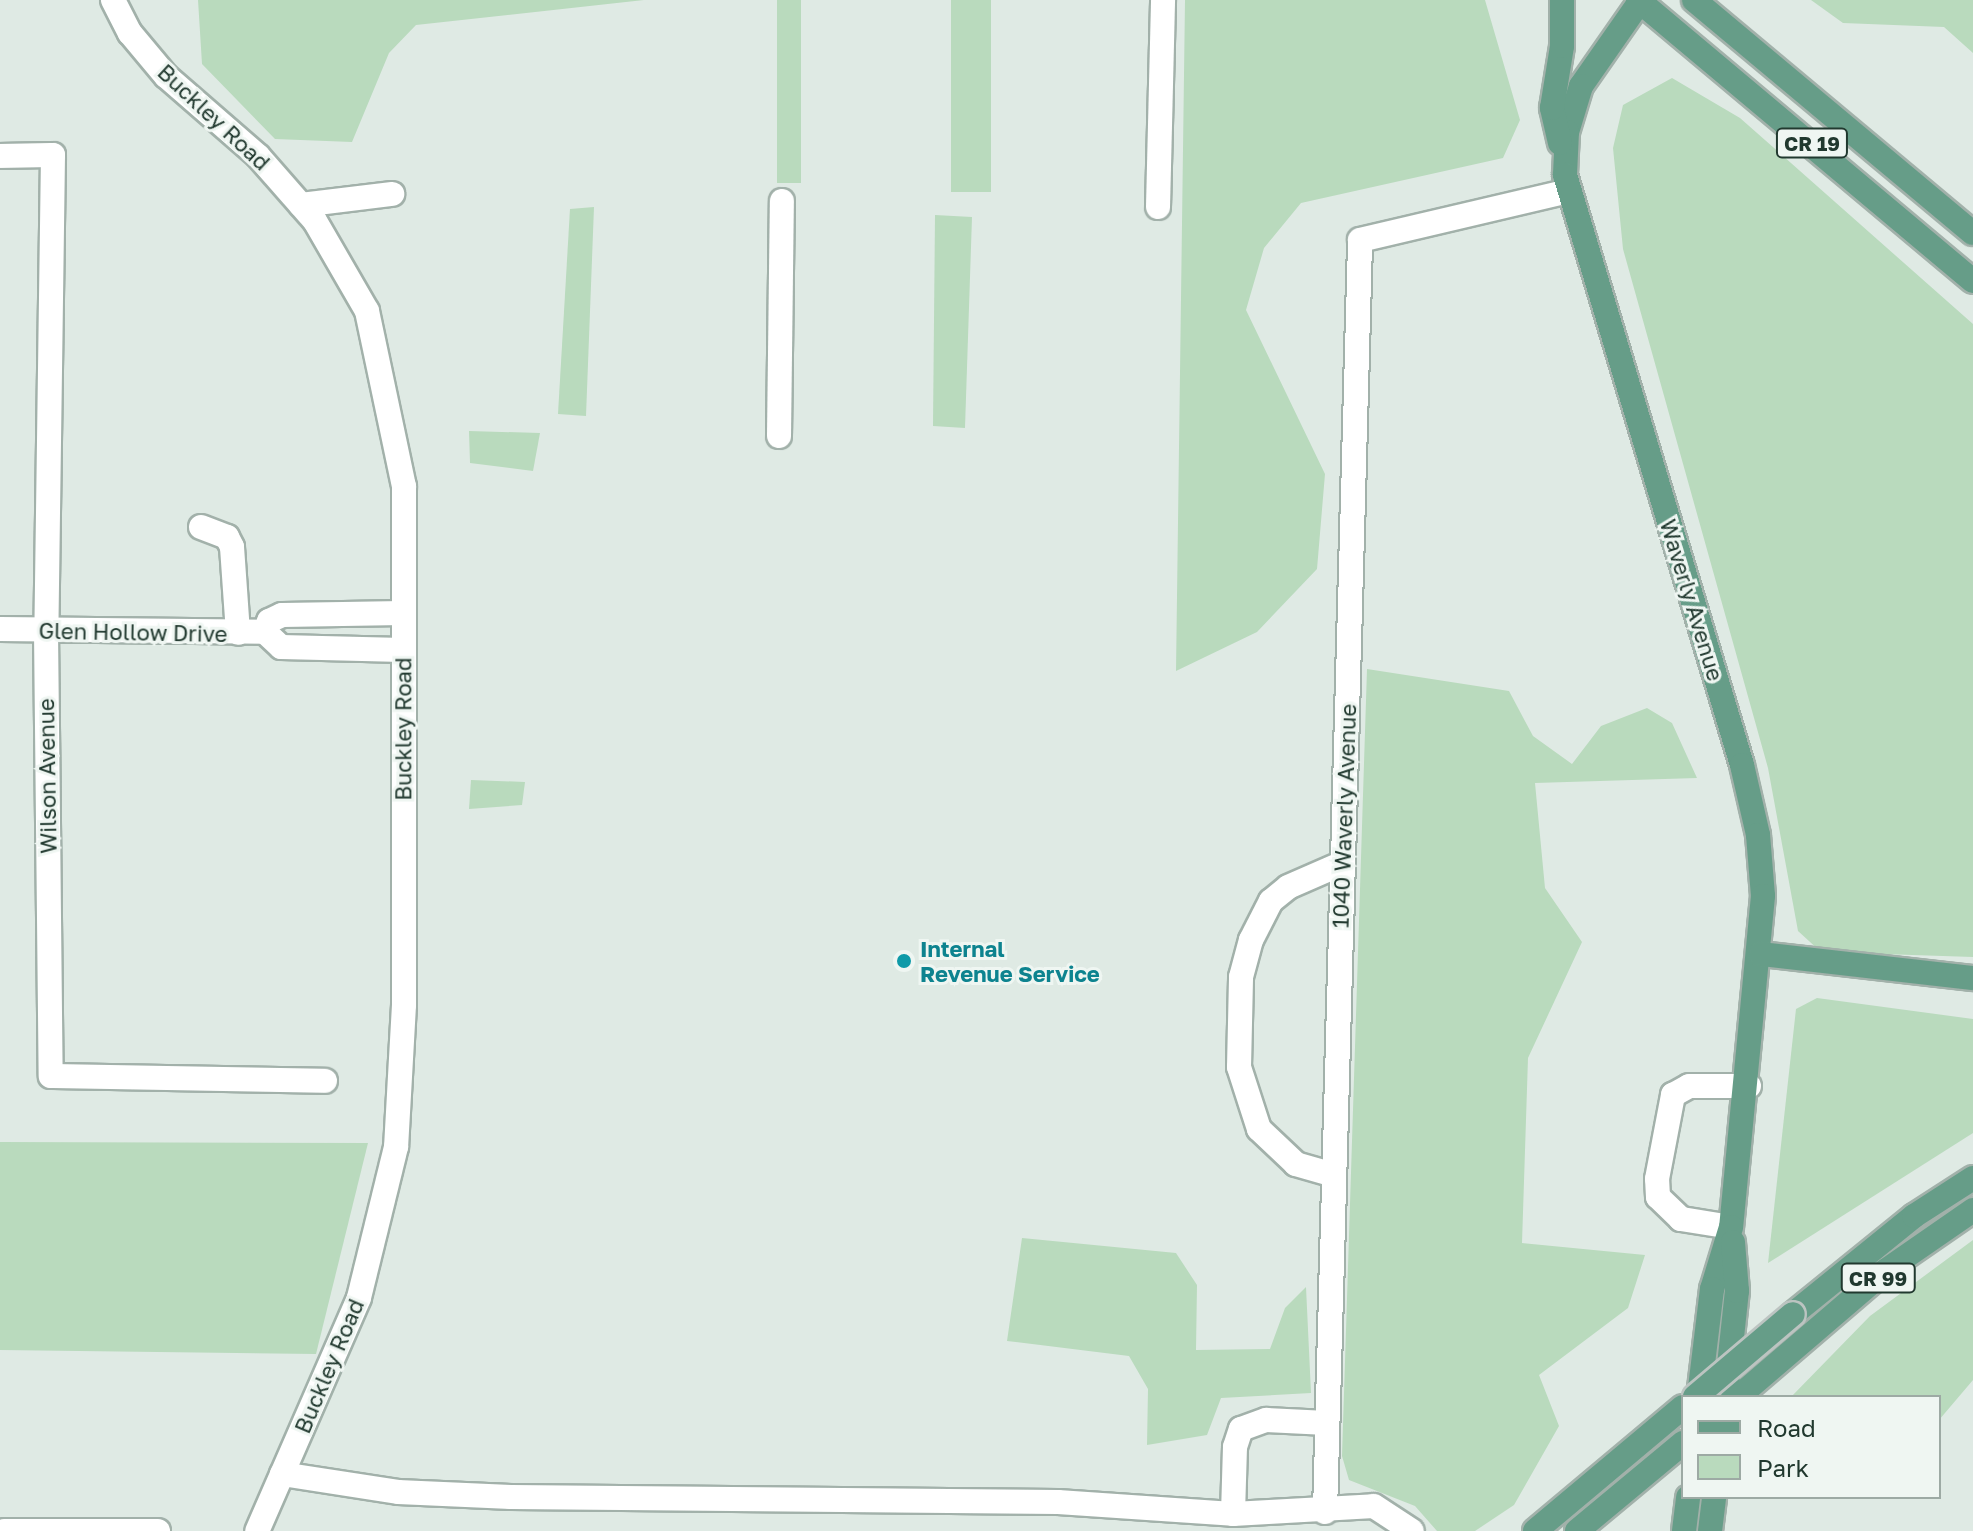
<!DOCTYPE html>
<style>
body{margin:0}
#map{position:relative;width:1973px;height:1531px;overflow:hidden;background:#dfeae4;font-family:"Golos Text",sans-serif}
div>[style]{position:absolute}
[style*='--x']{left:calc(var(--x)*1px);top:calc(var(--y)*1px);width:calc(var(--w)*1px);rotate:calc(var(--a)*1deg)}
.green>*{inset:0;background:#b9dabd;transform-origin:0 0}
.roads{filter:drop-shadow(2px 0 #a2b1aa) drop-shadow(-2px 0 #a2b1aa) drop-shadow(0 2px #a2b1aa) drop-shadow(0 -2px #a2b1aa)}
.minor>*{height:24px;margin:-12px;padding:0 12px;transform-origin:12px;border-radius:12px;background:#fff}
.major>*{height:24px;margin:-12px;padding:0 12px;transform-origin:12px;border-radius:12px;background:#669d88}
.bridges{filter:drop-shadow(2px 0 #bcc4c1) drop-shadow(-2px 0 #bcc4c1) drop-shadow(0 2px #bcc4c1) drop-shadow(0 -2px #bcc4c1)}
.major-bridge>*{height:24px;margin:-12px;padding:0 12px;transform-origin:12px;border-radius:12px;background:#669d88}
.dots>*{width:22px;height:22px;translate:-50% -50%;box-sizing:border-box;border:4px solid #eff6f2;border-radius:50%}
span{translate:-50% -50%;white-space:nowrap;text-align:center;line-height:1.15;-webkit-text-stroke:6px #eff6f2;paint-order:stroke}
.shield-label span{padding:2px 6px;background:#eff6f2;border:2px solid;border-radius:6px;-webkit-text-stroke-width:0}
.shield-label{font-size:20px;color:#21392f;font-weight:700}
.street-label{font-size:22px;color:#21392f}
.culture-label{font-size:22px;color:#0d838f;font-weight:700}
.left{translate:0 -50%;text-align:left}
.legend{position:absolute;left:1681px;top:1395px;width:260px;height:104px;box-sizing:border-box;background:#eff6f2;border:2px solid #9daaa4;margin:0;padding:10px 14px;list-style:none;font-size:24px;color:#21392f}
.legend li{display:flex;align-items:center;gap:16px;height:40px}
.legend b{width:40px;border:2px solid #9daaa4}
</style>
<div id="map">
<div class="green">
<div style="clip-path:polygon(198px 0,644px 0,416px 25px,389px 53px,352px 142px,275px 139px,202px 64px)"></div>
<div style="left:777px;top:0;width:24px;height:183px"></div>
<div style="left:951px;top:0;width:40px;height:192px"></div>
<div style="clip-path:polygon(1185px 0,1485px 0,1520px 120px,1503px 158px,1301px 203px,1264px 248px,1246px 310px,1325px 474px,1317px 569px,1257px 632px,1176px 671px)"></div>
<div style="clip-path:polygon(1811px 0,1973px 0,1973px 53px,1944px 27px,1843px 23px)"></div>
<div style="clip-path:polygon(1672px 78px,1740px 118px,1973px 324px,1973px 957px,1821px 952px,1798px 931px,1768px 768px,1623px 249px,1613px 148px,1623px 105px)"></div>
<div style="clip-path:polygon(594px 207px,586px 416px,558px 414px,570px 209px)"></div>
<div style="clip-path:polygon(935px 215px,972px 217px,965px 428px,933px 426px)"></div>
<div style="clip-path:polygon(469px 431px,540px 433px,533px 471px,470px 463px)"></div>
<div style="clip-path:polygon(1367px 669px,1509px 691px,1533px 736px,1572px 764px,1601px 726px,1647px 708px,1672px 723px,1697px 778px,1535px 783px,1545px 888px,1582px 942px,1528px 1058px,1522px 1243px,1645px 1255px,1628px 1308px,1539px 1375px,1559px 1426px,1514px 1505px,1475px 1531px,1437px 1531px,1415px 1506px,1349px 1480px,1342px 1456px)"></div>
<div style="clip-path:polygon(471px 780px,525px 782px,522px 805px,469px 809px)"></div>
<div style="clip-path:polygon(1817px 998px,1973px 1019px,1973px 1133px,1768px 1263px,1796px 1009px)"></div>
<div style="clip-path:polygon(0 1142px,368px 1143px,316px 1354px,0 1350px)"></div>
<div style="clip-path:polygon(1022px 1238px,1176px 1253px,1197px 1285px,1196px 1350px,1270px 1349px,1285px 1308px,1306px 1287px,1311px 1393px,1221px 1398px,1207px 1435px,1147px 1445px,1148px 1389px,1129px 1356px,1007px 1341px)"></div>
<div style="clip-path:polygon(1973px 1240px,1973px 1380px,1939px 1420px,1939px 1397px,1791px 1397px,1870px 1316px)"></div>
</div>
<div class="roads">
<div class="minor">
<div style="--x:113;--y:0;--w:37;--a:63"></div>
<div style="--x:130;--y:33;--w:56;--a:50.1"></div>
<div style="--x:166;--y:76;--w:122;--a:41"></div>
<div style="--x:258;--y:156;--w:86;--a:48.8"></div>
<div style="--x:315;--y:221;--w:104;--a:60"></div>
<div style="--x:367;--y:311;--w:179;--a:78.1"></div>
<div style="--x:404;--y:486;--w:519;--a:90"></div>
<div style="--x:404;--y:1005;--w:142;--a:93.2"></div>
<div style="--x:396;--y:1147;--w:155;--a:103.8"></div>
<div style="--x:359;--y:1298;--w:254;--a:113.6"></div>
<div style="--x:0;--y:156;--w:53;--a:-1.1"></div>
<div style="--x:53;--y:155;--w:476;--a:90.8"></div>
<div style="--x:46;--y:631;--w:445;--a:89.4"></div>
<div style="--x:51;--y:1076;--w:274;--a:1"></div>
<div style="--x:301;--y:205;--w:92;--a:-6.9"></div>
<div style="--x:1158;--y:207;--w:207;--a:-88.6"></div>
<div style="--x:779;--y:436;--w:235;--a:-89.3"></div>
<div style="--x:201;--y:527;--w:28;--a:21"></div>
<div style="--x:227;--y:537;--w:11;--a:63"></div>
<div style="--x:232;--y:547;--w:86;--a:86"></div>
<div style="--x:403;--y:613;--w:121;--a:179.1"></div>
<div style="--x:282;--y:615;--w:14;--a:155"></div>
<div style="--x:269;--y:621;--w:12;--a:110"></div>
<div style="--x:265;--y:632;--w:22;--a:43"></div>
<div style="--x:281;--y:647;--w:122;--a:1.4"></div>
<div style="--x:0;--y:629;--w:265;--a:0.6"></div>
<div style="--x:1334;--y:1175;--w:40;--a:-164"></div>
<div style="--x:1296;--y:1164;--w:51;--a:-136.6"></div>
<div style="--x:1259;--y:1129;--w:65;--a:-107.9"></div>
<div style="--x:1239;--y:1067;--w:90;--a:-88.7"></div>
<div style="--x:1241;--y:977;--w:38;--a:-75"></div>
<div style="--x:1251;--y:940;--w:44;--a:-62.9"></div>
<div style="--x:1271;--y:901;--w:22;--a:-39"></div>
<div style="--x:1288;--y:887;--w:60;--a:-23.6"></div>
<div style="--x:1731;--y:1227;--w:51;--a:-170.9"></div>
<div style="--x:1681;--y:1219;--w:32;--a:-136"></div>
<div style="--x:1658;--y:1197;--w:18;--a:-93"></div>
<div style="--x:1657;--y:1179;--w:86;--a:-79.2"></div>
<div style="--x:1673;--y:1095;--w:18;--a:-29"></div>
<div style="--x:1689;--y:1086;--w:60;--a:0"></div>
<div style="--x:282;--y:1474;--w:117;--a:8.8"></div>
<div style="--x:398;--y:1492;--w:113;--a:2.5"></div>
<div style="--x:511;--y:1497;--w:547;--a:0.52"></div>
<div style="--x:1058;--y:1502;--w:175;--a:3.9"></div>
<div style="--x:1233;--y:1514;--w:141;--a:-3.2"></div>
<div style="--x:1374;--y:1506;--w:45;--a:33.3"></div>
<div style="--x:1325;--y:1512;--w:1272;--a:-88.42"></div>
<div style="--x:1360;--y:240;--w:215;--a:-13.2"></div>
<div style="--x:1233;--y:1514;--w:67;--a:-88.3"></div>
<div style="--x:1235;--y:1447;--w:19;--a:-72"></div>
<div style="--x:1241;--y:1429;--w:27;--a:-20"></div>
<div style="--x:1266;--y:1420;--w:61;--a:2.8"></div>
<div style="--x:4;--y:1531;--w:154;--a:0"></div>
</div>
<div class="major">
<div style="--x:1638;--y:0;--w:437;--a:40"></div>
<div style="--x:1641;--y:0;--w:105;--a:124.9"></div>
<div style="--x:1581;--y:86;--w:48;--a:106.9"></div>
<div style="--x:1567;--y:132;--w:43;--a:92.7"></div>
<div style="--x:1565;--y:175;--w:616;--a:73.3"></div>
<div style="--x:1742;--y:765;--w:72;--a:77.1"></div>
<div style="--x:1758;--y:835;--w:61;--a:85.3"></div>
<div style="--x:1763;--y:896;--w:333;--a:95.5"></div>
<div style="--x:1731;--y:1227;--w:65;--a:107"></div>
<div style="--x:1712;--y:1289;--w:109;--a:96.9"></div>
<div style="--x:1694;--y:0;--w:363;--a:39.9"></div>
<div style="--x:1560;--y:143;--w:36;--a:-103"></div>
<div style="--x:1552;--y:108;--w:63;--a:-80.8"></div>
<div style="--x:1562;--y:46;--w:46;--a:-90"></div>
<div style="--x:1761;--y:954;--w:213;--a:6.5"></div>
<div style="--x:1793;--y:1314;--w:156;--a:-39"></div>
<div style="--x:1914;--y:1216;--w:70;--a:-32.8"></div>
<div style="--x:1727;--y:1384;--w:94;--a:-83.9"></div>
<div style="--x:1737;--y:1291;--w:49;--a:-94.7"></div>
<div style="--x:1738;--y:1397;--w:194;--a:-40.6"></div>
<div style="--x:1885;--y:1271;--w:107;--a:-34.7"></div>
<div style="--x:1535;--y:1531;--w:193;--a:-40"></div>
<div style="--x:1577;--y:1531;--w:138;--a:-39.7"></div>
<div style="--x:1684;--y:1531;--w:34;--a:-83"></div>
<div style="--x:1710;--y:1531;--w:34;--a:-83"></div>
</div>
</div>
<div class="bridges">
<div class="major-bridge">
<div style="--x:1695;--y:1397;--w:128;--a:-40.3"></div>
</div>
</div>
<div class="dots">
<div style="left:904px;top:961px;background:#0f9aa8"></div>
</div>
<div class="shield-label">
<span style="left:1812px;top:143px">CR 19</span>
<span style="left:1878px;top:1278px">CR 99</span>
</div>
<div class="street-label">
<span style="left:214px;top:117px;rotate:43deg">Buckley Road</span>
<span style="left:1692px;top:600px;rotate:73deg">Waverly Avenue</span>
<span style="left:133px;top:632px;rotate:1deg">Glen Hollow Drive</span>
<span style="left:403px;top:729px;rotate:-90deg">Buckley Road</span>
<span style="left:47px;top:776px;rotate:-91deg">Wilson Avenue</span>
<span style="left:1344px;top:816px;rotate:-88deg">1040 Waverly Avenue</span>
<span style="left:329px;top:1366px;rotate:-67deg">Buckley Road</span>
</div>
<div class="culture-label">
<span class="left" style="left:920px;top:961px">Internal<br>Revenue Service</span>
</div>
<ul class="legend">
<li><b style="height:10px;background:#669d88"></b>Road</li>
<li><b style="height:22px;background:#b9dabd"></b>Park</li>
</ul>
</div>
